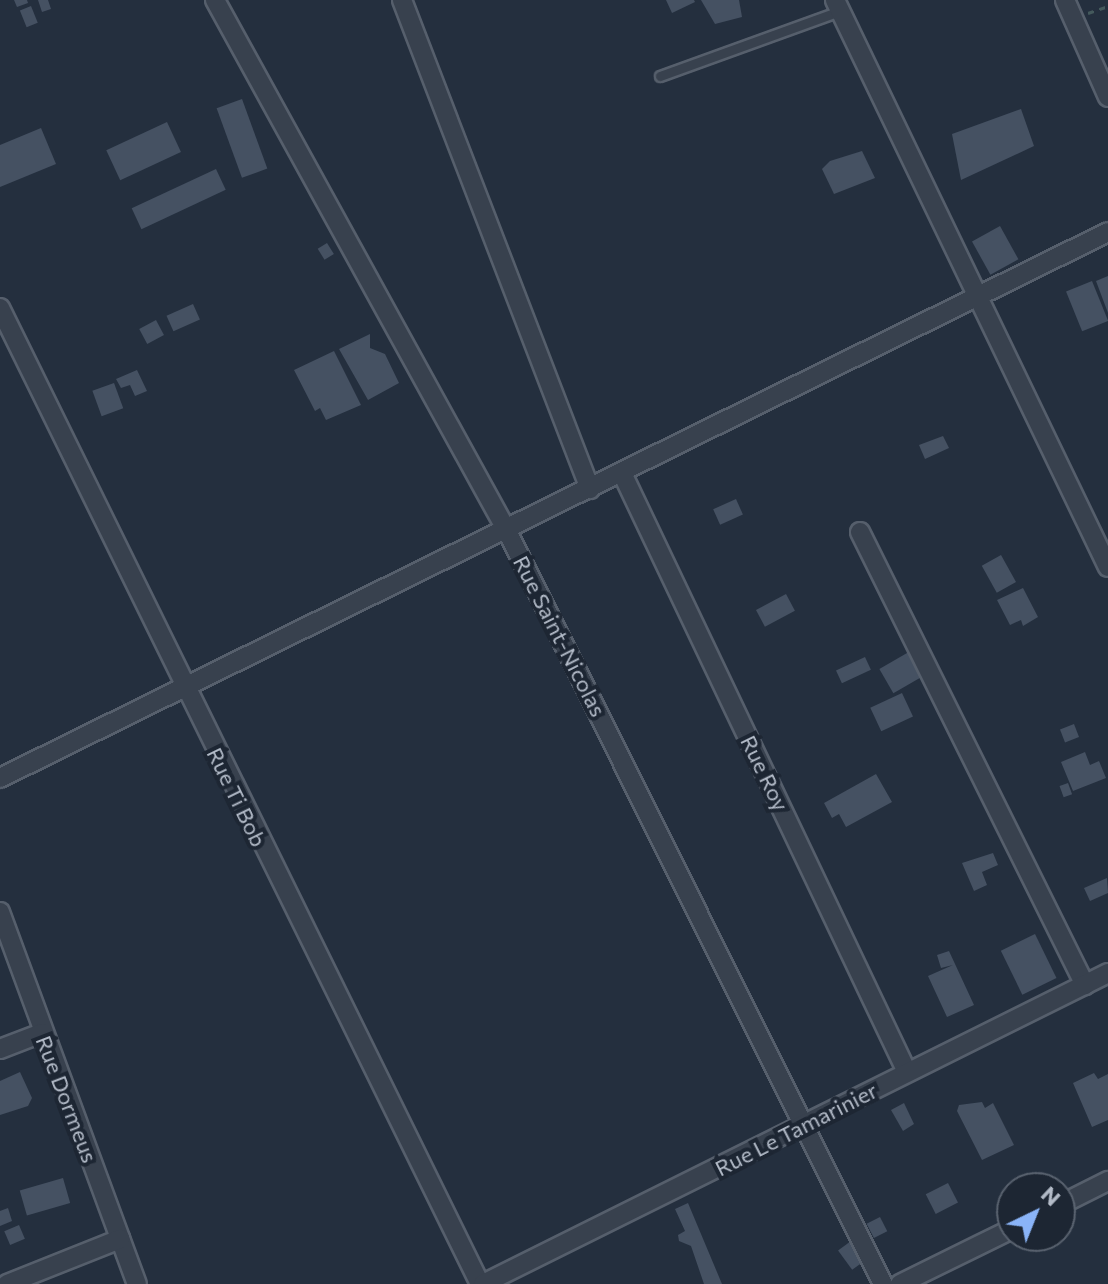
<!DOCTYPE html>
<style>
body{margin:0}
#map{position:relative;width:1108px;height:1284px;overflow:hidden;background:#242f3e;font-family:Commissioner,sans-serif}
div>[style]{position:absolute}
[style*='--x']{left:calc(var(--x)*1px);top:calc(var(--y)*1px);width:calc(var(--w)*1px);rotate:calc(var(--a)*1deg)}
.building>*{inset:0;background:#455162;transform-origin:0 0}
.path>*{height:3px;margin-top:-1.5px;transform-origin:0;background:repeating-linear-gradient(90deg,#44595c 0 6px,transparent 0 12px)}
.roads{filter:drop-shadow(2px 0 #565f6c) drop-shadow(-2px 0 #565f6c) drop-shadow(0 2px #565f6c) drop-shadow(0 -2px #565f6c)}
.lane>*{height:9px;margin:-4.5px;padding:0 4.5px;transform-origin:4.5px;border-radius:4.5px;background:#38414e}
.street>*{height:18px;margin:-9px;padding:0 9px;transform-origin:9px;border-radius:9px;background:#38414e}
span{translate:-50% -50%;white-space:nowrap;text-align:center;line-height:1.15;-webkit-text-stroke:8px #1d2633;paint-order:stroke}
.street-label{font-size:22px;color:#b4bcc9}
.north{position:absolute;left:996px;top:1172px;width:80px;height:80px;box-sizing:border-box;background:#1d2633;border:2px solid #59626f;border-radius:50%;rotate:43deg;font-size:22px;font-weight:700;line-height:32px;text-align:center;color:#b4bcc9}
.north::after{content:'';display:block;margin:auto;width:28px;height:36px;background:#8ab4f8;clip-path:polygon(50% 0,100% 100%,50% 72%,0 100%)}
</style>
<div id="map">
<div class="building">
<div style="clip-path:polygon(14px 0,27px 0,28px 3px,17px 7px)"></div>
<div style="clip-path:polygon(38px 0,48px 0,51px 9px,42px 12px)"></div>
<div style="clip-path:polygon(666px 0,694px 0,695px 2px,672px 13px)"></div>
<div style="clip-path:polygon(701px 0,739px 0,742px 17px,715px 24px)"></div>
<div style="left:31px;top:6px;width:18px;height:12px;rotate:68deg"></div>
<div style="left:242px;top:99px;width:74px;height:27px;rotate:70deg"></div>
<div style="clip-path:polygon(1021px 109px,1034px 146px,961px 180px,952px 134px)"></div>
<div style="left:167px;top:122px;width:33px;height:67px;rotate:65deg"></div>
<div style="clip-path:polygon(41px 128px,56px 164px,0 187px,0 145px)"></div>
<div style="clip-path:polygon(862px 151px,875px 178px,834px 194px,822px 169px,830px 161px)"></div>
<div style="left:216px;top:169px;width:23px;height:93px;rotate:65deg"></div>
<div style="left:1000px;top:226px;width:38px;height:32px;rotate:61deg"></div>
<div style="left:327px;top:243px;width:13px;height:11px;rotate:58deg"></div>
<div style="clip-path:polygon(1108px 276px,1108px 313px,1096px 281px)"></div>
<div style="left:1092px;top:281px;width:43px;height:28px;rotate:68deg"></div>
<div style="left:193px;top:304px;width:17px;height:29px;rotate:66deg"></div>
<div style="left:156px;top:320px;width:17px;height:19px;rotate:62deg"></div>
<div style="clip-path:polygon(370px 334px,370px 348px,385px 354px,399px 383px,368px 400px,339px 349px)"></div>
<div style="clip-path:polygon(334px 351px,361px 405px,326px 420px,320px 408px,315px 411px,294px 370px)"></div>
<div style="clip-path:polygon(137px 370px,147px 391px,135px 396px,130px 385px,121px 388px,116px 379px)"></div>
<div style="left:114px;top:383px;width:27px;height:23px;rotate:70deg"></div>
<div style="clip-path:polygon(943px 436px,949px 448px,925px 459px,919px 445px)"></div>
<div style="left:736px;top:499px;width:17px;height:25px;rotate:66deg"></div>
<div style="left:1001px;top:555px;width:31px;height:22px;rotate:61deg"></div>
<div style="clip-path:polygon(1023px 588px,1038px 617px,1023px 626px,1021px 620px,1010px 625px,997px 600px)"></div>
<div style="left:786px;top:594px;width:19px;height:34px;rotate:62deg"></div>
<div style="left:914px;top:649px;width:28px;height:40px;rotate:60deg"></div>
<div style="left:865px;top:657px;width:14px;height:32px;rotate:65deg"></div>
<div style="left:902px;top:693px;width:26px;height:35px;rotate:65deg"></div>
<div style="left:1074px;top:724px;width:14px;height:15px;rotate:69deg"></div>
<div style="clip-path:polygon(1085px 752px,1090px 765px,1099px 761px,1106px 778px,1073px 791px,1061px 762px)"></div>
<div style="clip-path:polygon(876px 774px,892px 802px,846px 827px,839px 814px,832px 818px,824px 803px)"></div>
<div style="left:1068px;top:783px;width:12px;height:9px;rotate:70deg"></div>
<div style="clip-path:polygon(993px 853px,998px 865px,982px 872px,987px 885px,974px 891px,962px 863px)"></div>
<div style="clip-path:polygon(1107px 878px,1108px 893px,1090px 901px,1084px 888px)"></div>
<div style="left:1035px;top:934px;width:49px;height:38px;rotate:64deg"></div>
<div style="clip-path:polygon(949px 951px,974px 1005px,947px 1017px,928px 976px,953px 965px,941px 968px,937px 955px)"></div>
<div style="clip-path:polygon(20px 1072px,32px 1098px,28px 1106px,0 1115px,0 1081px)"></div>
<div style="clip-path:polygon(1094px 1073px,1098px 1079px,1108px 1074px,1108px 1120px,1092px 1127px,1073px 1083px)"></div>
<div style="clip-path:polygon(982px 1102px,985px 1108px,993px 1103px,1014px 1145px,982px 1160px,957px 1111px,959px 1105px)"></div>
<div style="clip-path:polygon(904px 1103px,914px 1124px,903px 1131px,891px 1110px)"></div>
<div style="left:63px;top:1178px;width:26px;height:45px;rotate:74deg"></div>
<div style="left:948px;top:1183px;width:22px;height:25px;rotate:63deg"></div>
<div style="clip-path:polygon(688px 1203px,722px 1284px,704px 1284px,691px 1246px,679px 1241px,678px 1235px,685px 1231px,675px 1209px)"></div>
<div style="clip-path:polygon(8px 1208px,12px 1221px,0 1226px,0 1211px)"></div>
<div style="left:880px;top:1217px;width:16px;height:15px;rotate:63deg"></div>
<div style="left:19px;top:1225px;width:15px;height:16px;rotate:67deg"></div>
<div style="left:851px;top:1241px;width:24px;height:16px;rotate:54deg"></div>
</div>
<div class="path">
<div style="--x:1088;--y:13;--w:21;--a:-19"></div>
</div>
<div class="roads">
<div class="lane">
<div style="--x:660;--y:76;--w:191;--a:-19.9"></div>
</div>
<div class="street">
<div style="--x:215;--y:0;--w:604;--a:61.19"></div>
<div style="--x:506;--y:529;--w:844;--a:63.47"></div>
<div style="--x:402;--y:0;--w:524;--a:68.97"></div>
<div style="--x:835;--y:0;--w:629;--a:64.29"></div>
<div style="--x:1065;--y:0;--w:106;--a:66.1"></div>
<div style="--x:0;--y:308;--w:1088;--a:63.81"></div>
<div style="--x:622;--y:473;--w:663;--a:64.56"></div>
<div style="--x:860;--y:532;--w:506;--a:63.59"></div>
<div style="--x:0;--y:778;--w:1235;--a:-26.23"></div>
<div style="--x:0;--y:912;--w:396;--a:69.8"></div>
<div style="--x:0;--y:1049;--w:45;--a:-20.9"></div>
<div style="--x:1060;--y:1205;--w:54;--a:-26.6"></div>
<div style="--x:7;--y:1284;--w:122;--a:-21.7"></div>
<div style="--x:483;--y:1284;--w:698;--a:-26.45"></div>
<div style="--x:900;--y:1284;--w:125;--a:-26.2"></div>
</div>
</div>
<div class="street-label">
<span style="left:560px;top:636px;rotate:63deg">Rue Saint-Nicolas</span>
<span style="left:765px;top:773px;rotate:64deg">Rue Roy</span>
<span style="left:237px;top:797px;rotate:64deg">Rue Ti Bob</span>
<span style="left:67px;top:1099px;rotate:69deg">Rue Dormeus</span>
<span style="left:796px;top:1129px;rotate:-27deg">Rue Le Tamarinier</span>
</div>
<div class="north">N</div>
</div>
